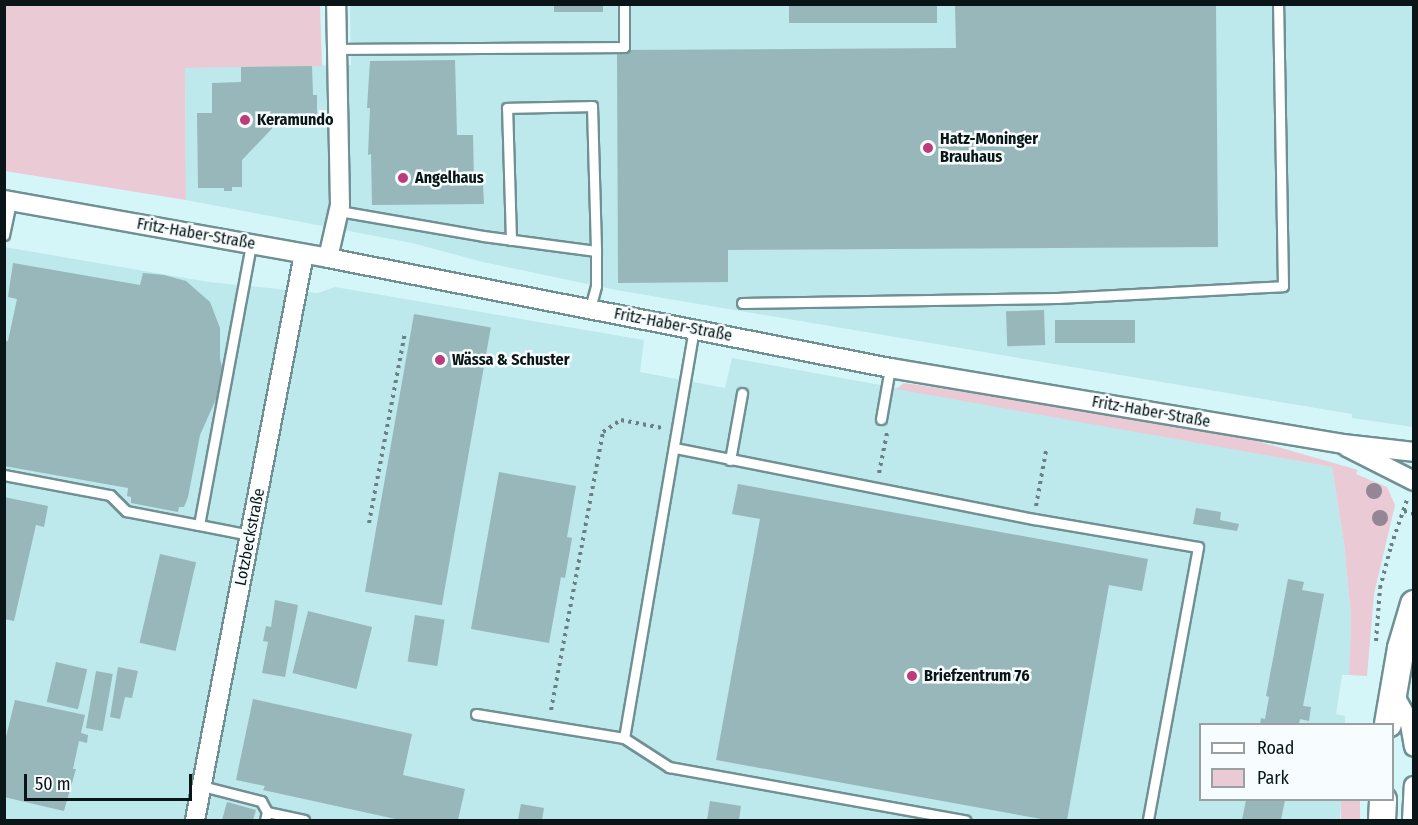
<!DOCTYPE html>
<meta charset="utf-8">
<style>
body{margin:0}
#map{position:relative;width:1418px;height:825px;overflow:hidden;background:#d4f6f9;font-family:"Fira Sans Condensed",sans-serif}
div>[style]{position:absolute}
[style*='--x']{left:calc(var(--x)*1px);top:calc(var(--y)*1px);width:calc(var(--w)*1px);rotate:calc(var(--a)*1deg)}
.built>*{inset:0;background:#bde8ec}
.green>*{inset:0;background:#e9cad5;transform-origin:0 0}
.building>*{inset:0;background:#97b7ba;transform-origin:0 0}
.path>*{height:4px;margin-top:-2px;transform-origin:0;background:repeating-linear-gradient(90deg,#6a8082 0 3px,transparent 0 7.5px)}
.roads{filter:drop-shadow(2px 0 #719093) drop-shadow(-2px 0 #719093) drop-shadow(0 2px #719093) drop-shadow(0 -2px #719093)}
.lane>*{height:9px;margin:-4.5px;padding:0 4.5px;transform-origin:4.5px;border-radius:4.5px;background:#fff}
.street>*{height:18px;margin:-9px;padding:0 9px;transform-origin:9px;border-radius:9px;background:#fff}
.secondary>*{height:26px;margin:-13px;padding:0 13px;transform-origin:13px;border-radius:13px;background:#fff}
.trees>*{width:16px;height:16px;margin:-8px;border-radius:50%;background:#958695}
.dots>*{width:16px;height:16px;translate:-50% -50%;box-sizing:border-box;border:3px solid #f7fdfe;border-radius:50%}
span{translate:-50% -50%;white-space:nowrap;text-align:center;line-height:1.15;-webkit-text-stroke:5px #f7fdfe;paint-order:stroke}
.poi-label{font-size:16px;color:#091516;font-weight:700}
.left{translate:0 -50%;text-align:left}
.street-label{font-size:16px;color:#091516}
.frame{position:absolute;inset:0;border:6px solid #091516;pointer-events:none}
.legend{position:absolute;left:1199px;top:723px;width:195px;height:78px;box-sizing:border-box;background:#f7fdfe;border:2px solid #98a0a1;margin:0;padding:8px 10px;list-style:none;font-size:18px;color:#091516}
.legend li{display:flex;align-items:center;gap:12px;height:30px}
.legend b{width:30px;border:2px solid #98a0a1}
.scale{position:absolute;left:24px;top:774px;width:168px;height:27px;box-sizing:border-box;border:3px solid #091516;border-top:0;padding-left:8px;font-size:18px;line-height:21px;white-space:nowrap;color:#091516;-webkit-text-stroke:4px #f7fdfe;paint-order:stroke}
</style>
<div id="map">
<div class="built">
<div style="clip-path:polygon(350px 5px,1413px 5px,1413px 427px,1352px 418px,1352px 414px,616px 290px,483px 262px,412px 243px,186px 200px,185px 68px,351px 65px)"></div>
<div style="clip-path:polygon(4px 247px,209px 282px,318px 293px,335px 287px,644px 340px,640px 372px,725px 388px,732px 358px,1332px 467px,1344px 543px,1351px 616px,1349px 675px,1342px 675px,1336px 714px,1345px 716px,1345px 724px,1200px 724px,1200px 800px,1341px 800px,1340px 820px,5px 820px)"></div>
</div>
<div class="green">
<div style="clip-path:polygon(4px 5px,320px 5px,322px 66px,185px 68px,186px 200px,5px 171px)"></div>
<div style="clip-path:polygon(904px 383px,1083px 409px,1253px 440px,1358px 470px,1356px 474px,1387px 487px,1395px 505px,1374px 594px,1367px 676px,1349px 675px,1351px 616px,1344px 543px,1332px 467px,896px 389px)"></div>
<div style="left:1341px;top:800px;width:19px;height:20px"></div>
</div>
<div class="building">
<div style="left:554px;top:4px;width:49px;height:8px"></div>
<div style="left:789px;top:4px;width:148px;height:19px"></div>
<div style="clip-path:polygon(955px 4px,1216px 4px,1218px 247px,728px 250px,728px 282px,618px 283px,617px 50px,956px 48px)"></div>
<div style="clip-path:polygon(455px 60px,457px 135px,473px 135px,474px 185px,483px 185px,484px 204px,372px 205px,371px 154px,368px 155px,370px 108px,367px 108px,370px 61px)"></div>
<div style="clip-path:polygon(312px 66px,313px 95px,317px 95px,317px 116px,283px 117px,242px 160px,242px 187px,232px 187px,232px 191px,224px 191px,224px 188px,198px 188px,197px 113px,212px 113px,212px 83px,241px 82px,241px 67px)"></div>
<div style="clip-path:polygon(13px 263px,140px 285px,143px 273px,164px 275px,186px 281px,210px 302px,220px 328px,220px 359px,225px 379px,200px 435px,188px 497px,184px 507px,179px 507px,178px 512px,131px 503px,131px 497px,127px 496px,128px 488px,4px 466px,4px 341px,8px 341px,17px 299px,8px 297px)"></div>
<div style="left:1044px;top:310px;width:35px;height:38px;rotate:88deg"></div>
<div style="left:414px;top:314px;width:78px;height:282px;rotate:10deg"></div>
<div style="left:1135px;top:320px;width:23px;height:80px;rotate:90deg"></div>
<div style="clip-path:polygon(499px 472px,576px 486px,567px 537px,572px 538px,565px 578px,561px 577px,549px 643px,471px 629px)"></div>
<div style="clip-path:polygon(738px 484px,1148px 559px,1142px 591px,1109px 585px,1067px 820px,1047px 820px,716px 760px,760px 519px,732px 514px)"></div>
<div style="clip-path:polygon(4px 497px,48px 506px,44px 527px,36px 525px,14px 621px,4px 619px)"></div>
<div style="clip-path:polygon(1196px 508px,1221px 512px,1220px 520px,1239px 524px,1237px 531px,1193px 524px)"></div>
<div style="left:160px;top:554px;width:37px;height:91px;rotate:13deg"></div>
<div style="clip-path:polygon(1288px 579px,1304px 582px,1302px 590px,1324px 594px,1303px 706px,1311px 707px,1309px 721px,1300px 719px,1299px 724px,1260px 724px,1261px 718px,1265px 719px,1269px 697px,1266px 696px)"></div>
<div style="clip-path:polygon(275px 600px,298px 605px,285px 677px,262px 673px,268px 642px,263px 641px,266px 626px,271px 627px)"></div>
<div style="left:308px;top:611px;width:66px;height:64px;rotate:14deg"></div>
<div style="left:415px;top:615px;width:30px;height:47px;rotate:9deg"></div>
<div style="left:56px;top:662px;width:32px;height:41px;rotate:13deg"></div>
<div style="clip-path:polygon(118px 667px,138px 671px,132px 698px,125px 697px,120px 719px,110px 717px)"></div>
<div style="left:96px;top:671px;width:17px;height:58px;rotate:10deg"></div>
<div style="clip-path:polygon(253px 699px,412px 734px,403px 775px,465px 789px,458px 820px,400px 820px,263px 790px,265px 786px,236px 780px)"></div>
<div style="clip-path:polygon(15px 700px,85px 715px,81px 733px,88px 735px,87px 743px,79px 741px,73px 769px,76px 769px,64px 811px,4px 797px,4px 745px)"></div>
<div style="clip-path:polygon(1246px 800px,1285px 800px,1281px 820px,1242px 820px)"></div>
<div style="clip-path:polygon(710px 801px,741px 806px,739px 820px,707px 820px)"></div>
<div style="clip-path:polygon(227px 802px,256px 810px,253px 820px,222px 820px)"></div>
<div style="clip-path:polygon(521px 804px,544px 808px,542px 820px,518px 820px)"></div>
</div>
<div class="path">
<div style="--x:879;--y:473;--w:41;--a:-78.7"></div>
<div style="--x:1036;--y:506;--w:56;--a:-79.7"></div>
<div style="--x:1404;--y:511;--w:10;--a:17"></div>
<div style="--x:369;--y:523;--w:193;--a:-79.3"></div>
<div style="--x:1376;--y:641;--w:53;--a:-85.7"></div>
<div style="--x:1380;--y:588;--w:43;--a:-75.3"></div>
<div style="--x:1391;--y:546;--w:52;--a:-70.9"></div>
<div style="--x:551;--y:710;--w:283;--a:-79.4"></div>
<div style="--x:603;--y:432;--w:22;--a:-34"></div>
<div style="--x:621;--y:420;--w:42;--a:11"></div>
</div>
<div class="roads">
<div class="lane">
<div style="--x:337;--y:49;--w:287;--a:-0.4"></div>
<div style="--x:624;--y:47;--w:43;--a:-90"></div>
<div style="--x:339;--y:211;--w:146;--a:9.8"></div>
<div style="--x:483;--y:236;--w:114;--a:7.6"></div>
<div style="--x:596;--y:251;--w:35;--a:90"></div>
<div style="--x:596;--y:286;--w:24;--a:105"></div>
<div style="--x:4;--y:235;--w:35;--a:-78"></div>
<div style="--x:511;--y:240;--w:132;--a:-91.7"></div>
<div style="--x:507;--y:108;--w:85;--a:-1.3"></div>
<div style="--x:592;--y:106;--w:145;--a:88.4"></div>
<div style="--x:742;--y:303;--w:315;--a:-0.9"></div>
<div style="--x:1057;--y:298;--w:226;--a:-3"></div>
<div style="--x:1283;--y:286;--w:282;--a:-91"></div>
<div style="--x:881;--y:419;--w:52;--a:-80"></div>
<div style="--x:675;--y:448;--w:366;--a:11.2"></div>
<div style="--x:1034;--y:519;--w:166;--a:9.7"></div>
<div style="--x:1198;--y:547;--w:278;--a:100.4"></div>
<div style="--x:730;--y:460;--w:68;--a:-79.8"></div>
<div style="--x:4;--y:475;--w:108;--a:10.7"></div>
<div style="--x:110;--y:495;--w:23;--a:45"></div>
<div style="--x:126;--y:511;--w:74;--a:10.9"></div>
<div style="--x:250;--y:535;--w:52;--a:-168.9"></div>
<div style="--x:199;--y:525;--w:286;--a:-79.5"></div>
<div style="--x:476;--y:714;--w:150;--a:9.2"></div>
<div style="--x:624;--y:738;--w:54;--a:32.8"></div>
<div style="--x:669;--y:767;--w:301;--a:10.2"></div>
<div style="--x:624;--y:738;--w:415;--a:-80.3"></div>
<div style="--x:202;--y:786;--w:61;--a:14.3"></div>
<div style="--x:261;--y:801;--w:13;--a:61"></div>
<div style="--x:267;--y:812;--w:8;--a:104"></div>
<div style="--x:267;--y:812;--w:38;--a:12"></div>
</div>
<div class="street">
<div style="--x:4;--y:200;--w:329;--a:10.1"></div>
<div style="--x:328;--y:258;--w:573;--a:11.07"></div>
<div style="--x:890;--y:368;--w:459;--a:9.5"></div>
<div style="--x:1343;--y:444;--w:71;--a:6.4"></div>
<div style="--x:328;--y:258;--w:54;--a:-77.2"></div>
<div style="--x:340;--y:205;--w:201;--a:-91.1"></div>
<div style="--x:1347;--y:447;--w:75;--a:26.9"></div>
<div style="--x:1392;--y:691;--w:38;--a:61"></div>
<div style="--x:1410;--y:724;--w:23;--a:80"></div>
<div style="--x:195;--y:820;--w:576;--a:-79.1"></div>
<div style="--x:1412;--y:820;--w:34;--a:-87"></div>
</div>
<div class="secondary">
<div style="--x:1388;--y:724;--w:77;--a:-80.3"></div>
<div style="--x:1401;--y:648;--w:46;--a:-73.5"></div>
<div style="--x:1382;--y:820;--w:20;--a:-87"></div>
</div>
</div>
<div class="trees">
<div style="left:1374px;top:491px"></div>
<div style="left:1380px;top:518px"></div>
</div>
<div class="dots">
<div style="left:245px;top:120px;background:#bf3a7b"></div>
<div style="left:928px;top:148px;background:#bf3a7b"></div>
<div style="left:403px;top:178px;background:#bf3a7b"></div>
<div style="left:440px;top:360px;background:#bf3a7b"></div>
<div style="left:912px;top:676px;background:#bf3a7b"></div>
</div>
<div class="poi-label">
<span class="left" style="left:257px;top:120px">Keramundo</span>
<span class="left" style="left:940px;top:148px">Hatz-Moninger<br>Brauhaus</span>
<span class="left" style="left:415px;top:178px">Angelhaus</span>
<span class="left" style="left:452px;top:360px">Wässa &amp; Schuster</span>
<span class="left" style="left:924px;top:676px">Briefzentrum 76</span>
</div>
<div class="street-label">
<span style="left:196px;top:234px;rotate:10deg">Fritz-Haber-Straße</span>
<span style="left:673px;top:325px;rotate:11deg">Fritz-Haber-Straße</span>
<span style="left:1151px;top:412px;rotate:10deg">Fritz-Haber-Straße</span>
<span style="left:250px;top:537px;rotate:-79deg">Lotzbeckstraße</span>
</div>
<div class="frame"></div>
<ul class="legend">
<li><b style="height:8px;background:#fff"></b>Road</li>
<li><b style="height:16px;background:#e9cad5"></b>Park</li>
</ul>
<div class="scale">50 m</div>
</div>
